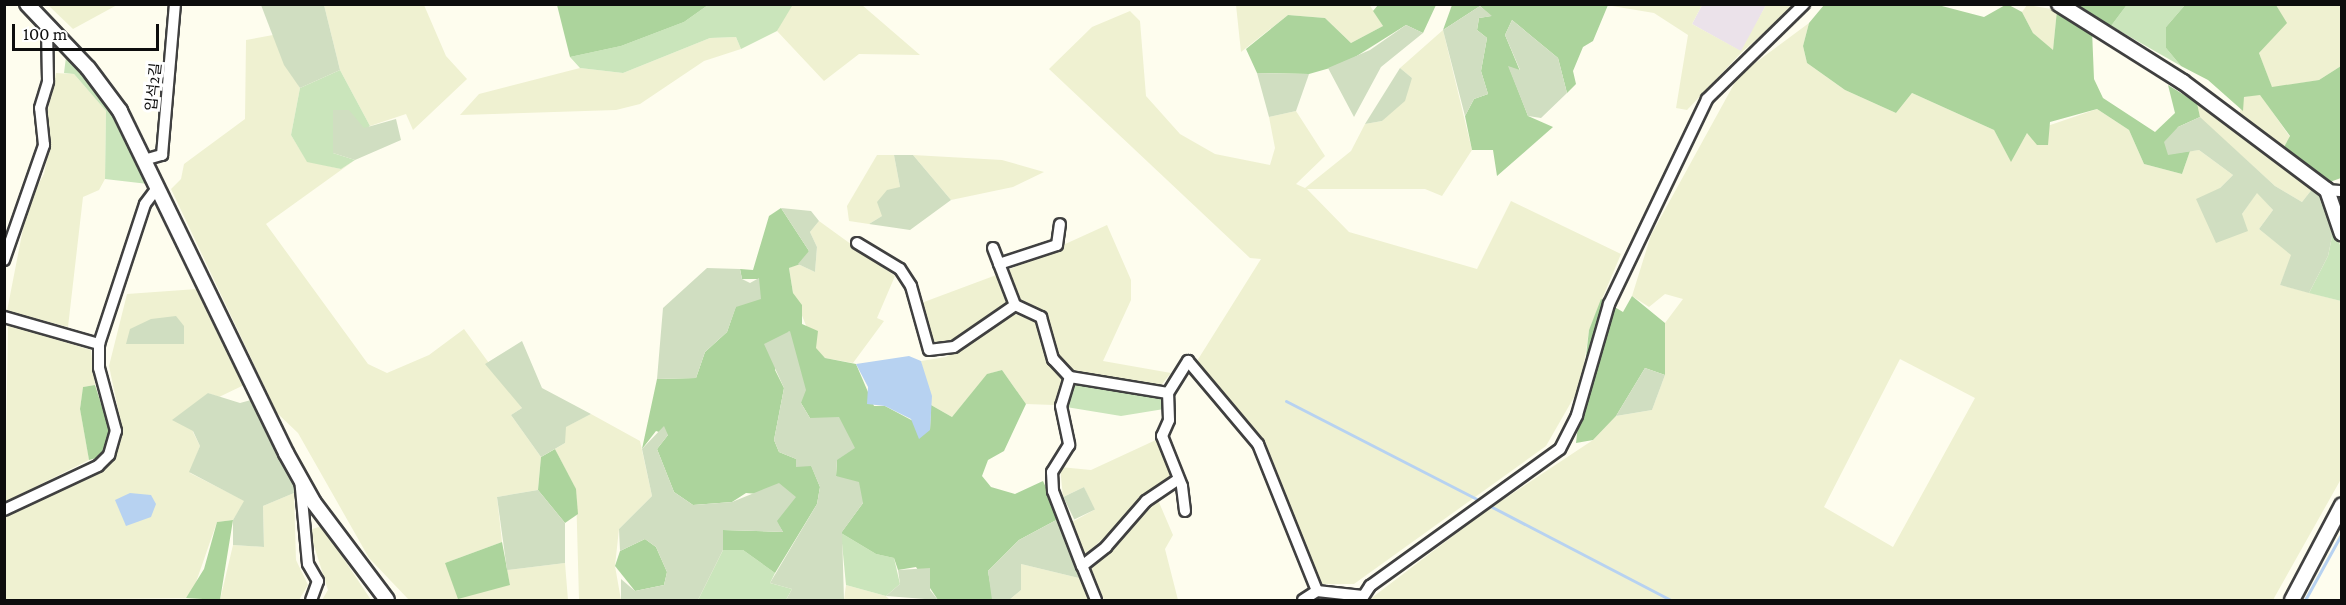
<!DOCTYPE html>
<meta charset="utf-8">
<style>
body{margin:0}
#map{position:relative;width:2346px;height:605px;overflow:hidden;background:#fefdee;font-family:"Crimson Pro","Noto Sans KR",serif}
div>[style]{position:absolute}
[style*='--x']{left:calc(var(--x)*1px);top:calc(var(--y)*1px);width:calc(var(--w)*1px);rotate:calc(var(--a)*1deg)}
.industrial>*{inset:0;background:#ebe2ea}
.farmland>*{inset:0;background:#eff1d1}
.green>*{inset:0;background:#cae5bb}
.forest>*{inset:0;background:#acd49c}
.cemetery>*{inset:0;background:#d0dec1;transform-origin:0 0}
.water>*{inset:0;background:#b7d2f1}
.stream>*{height:3px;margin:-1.5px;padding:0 1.5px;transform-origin:1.5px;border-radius:1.5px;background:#b7d2f1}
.roads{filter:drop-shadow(2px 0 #404040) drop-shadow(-2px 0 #404040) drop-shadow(0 2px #404040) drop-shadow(0 -2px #404040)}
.minor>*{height:10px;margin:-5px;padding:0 5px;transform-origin:5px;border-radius:5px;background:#fff}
.tertiary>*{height:14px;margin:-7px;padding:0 7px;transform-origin:7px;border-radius:7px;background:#fff}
span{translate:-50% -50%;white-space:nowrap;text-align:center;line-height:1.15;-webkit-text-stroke:6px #fff;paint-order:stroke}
.street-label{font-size:15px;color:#0d0d0d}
.frame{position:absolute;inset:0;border:6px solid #0d0d0d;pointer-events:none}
.scale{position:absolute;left:12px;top:24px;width:147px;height:27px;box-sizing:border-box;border:3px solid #0d0d0d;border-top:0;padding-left:8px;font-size:18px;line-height:21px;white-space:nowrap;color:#0d0d0d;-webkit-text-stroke:4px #fff;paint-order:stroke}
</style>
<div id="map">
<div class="industrial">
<div style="clip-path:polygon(1702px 5px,1766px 5px,1742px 52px,1692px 24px)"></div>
</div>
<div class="farmland">
<div style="clip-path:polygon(1369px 4px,1383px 26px,1351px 43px,1325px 18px,1288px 15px,1241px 52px,1236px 5px)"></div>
<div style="clip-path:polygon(48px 5px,117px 5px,73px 29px)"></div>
<div style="clip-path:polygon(324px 5px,424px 5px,446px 56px,467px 79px,413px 130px,406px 114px,370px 126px,340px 70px)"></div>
<div style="clip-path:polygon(790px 5px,862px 5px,920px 55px,859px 54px,824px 81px,777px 31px)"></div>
<div style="clip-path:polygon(1606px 5px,1702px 5px,1692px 24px,1741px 51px,1766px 5px,1796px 5px,1742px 52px,1687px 110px,1676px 108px,1688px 35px,1654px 13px)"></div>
<div style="clip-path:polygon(2027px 5px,2057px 10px,2053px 51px,2033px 33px,2022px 12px)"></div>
<div style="clip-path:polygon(2276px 5px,2341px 5px,2341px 66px,2319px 80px,2272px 88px,2259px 53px,2286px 23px)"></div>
<div style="clip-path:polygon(1130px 11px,1140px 21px,1146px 96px,1180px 134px,1215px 154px,1270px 165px,1275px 148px,1269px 117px,1296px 111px,1325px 156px,1296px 184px,1305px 188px,1351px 151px,1365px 124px,1382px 121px,1412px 78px,1400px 68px,1443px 30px,1472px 150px,1442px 196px,1425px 189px,1307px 189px,1349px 232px,1477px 269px,1511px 201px,1621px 254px,1589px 330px,1581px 385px,1546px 446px,1354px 584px,1321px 584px,1265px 441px,1197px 361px,1261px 259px,1250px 258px,1049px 69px,1092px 27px)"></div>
<div style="clip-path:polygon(evenodd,1809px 23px,1803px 46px,1807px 63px,1845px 90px,1896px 113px,1912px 93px,1994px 130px,2011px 161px,2027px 133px,2097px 109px,2129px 130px,2144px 164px,2182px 174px,2190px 151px,2199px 150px,2233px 175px,2220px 188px,2242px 214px,2257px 192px,2273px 210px,2259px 229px,2292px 255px,2280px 285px,2341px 301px,2341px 479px,2273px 600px,1369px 600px,1483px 513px,1593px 440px,1616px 416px,1652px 410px,1665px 375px,1665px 323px,1683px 299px,1665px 294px,1649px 307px,1632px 296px,1651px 235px,1739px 75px,1809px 23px,1900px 359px,1975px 398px,1893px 547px,1824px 507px,1900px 359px)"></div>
<div style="clip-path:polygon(273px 35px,300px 88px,291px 135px,307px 161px,341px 169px,355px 160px,266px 224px,368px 364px,387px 373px,429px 355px,464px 329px,522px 408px,511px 415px,541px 457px,538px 490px,497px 497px,502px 542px,445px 563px,510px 585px,507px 570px,565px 563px,568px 600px,409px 600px,369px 558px,298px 433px,277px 413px,171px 189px,181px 179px,184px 164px,245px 119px,246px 40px)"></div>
<div style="clip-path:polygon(736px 37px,741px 49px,704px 61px,640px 104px,616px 110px,460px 115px,479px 94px,580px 68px,623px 73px,710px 38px)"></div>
<div style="clip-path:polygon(56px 73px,74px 74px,106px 111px,105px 179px,99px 190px,83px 197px,68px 327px,7px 311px,28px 203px,44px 174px,49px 148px,47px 114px)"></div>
<div style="clip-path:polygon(2260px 94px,2290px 137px,2284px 147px,2239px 115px,2244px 97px)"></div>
<div style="clip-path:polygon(2197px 103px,2209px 106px,2313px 188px,2302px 202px,2275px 186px,2200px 118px)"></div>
<div style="clip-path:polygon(877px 155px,894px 155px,900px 187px,882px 216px,869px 224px,849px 221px,847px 206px)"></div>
<div style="clip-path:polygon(913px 155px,1002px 160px,1044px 172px,1013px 187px,951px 200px)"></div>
<div style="clip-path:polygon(819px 221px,895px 276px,877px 318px,884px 321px,853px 363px,825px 358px,815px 348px,793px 293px,789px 268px,798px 264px,815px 272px,817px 247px,810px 232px)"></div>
<div style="clip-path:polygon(1107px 225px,1131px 280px,1131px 300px,1103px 361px,1171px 373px,1158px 389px,1071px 371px,1054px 349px,1045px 315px,1018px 301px,1006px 271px)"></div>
<div style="clip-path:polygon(999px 274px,1008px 302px,954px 343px,934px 346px,919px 309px,924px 302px)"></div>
<div style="clip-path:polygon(197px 289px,244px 385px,219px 397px,208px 393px,193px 432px,200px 446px,190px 473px,245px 501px,233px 520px,217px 522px,194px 588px,186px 598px,5px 600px,5px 515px,96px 475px,115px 458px,122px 428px,109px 366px,127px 294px)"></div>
<div style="clip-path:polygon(1010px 312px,1038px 323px,1046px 352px,1063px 379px,1054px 405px,1026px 404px,1002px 370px,988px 374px,952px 417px,931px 405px,921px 361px,946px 357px)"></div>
<div style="clip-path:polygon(8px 325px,91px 350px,95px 385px,83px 387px,80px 409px,89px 460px,5px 502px)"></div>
<div style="clip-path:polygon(591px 414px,640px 441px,652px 496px,619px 529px,615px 566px,621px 600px,579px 600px,576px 490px,555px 449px,565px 443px,565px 427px)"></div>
<div style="clip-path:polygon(1158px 439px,1171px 480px,1083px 556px,1072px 522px,1094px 510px,1084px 487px,1063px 497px,1060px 467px,1091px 470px)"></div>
<div style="clip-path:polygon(294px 493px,296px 560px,308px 585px,299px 600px,220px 600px,233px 545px,264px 547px,263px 506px)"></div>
<div style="clip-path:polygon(1158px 500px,1173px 535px,1165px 549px,1178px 600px,1104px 600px,1091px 568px)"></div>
<div style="clip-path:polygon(322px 526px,371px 600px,322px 600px,328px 590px,309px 530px)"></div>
<div style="clip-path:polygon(1021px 564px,1079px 578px,1092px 600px,1009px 600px,1021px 590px)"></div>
<div style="clip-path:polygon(846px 585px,886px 596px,890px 600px,844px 600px)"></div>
</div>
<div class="green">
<div style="clip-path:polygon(708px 5px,792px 6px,777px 31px,741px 49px,736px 37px,710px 38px,623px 73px,580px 68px,570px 57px,621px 46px,684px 22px)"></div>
<div style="clip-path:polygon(2185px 5px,2166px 27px,2166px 48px,2181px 66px,2111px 26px,2126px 6px)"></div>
<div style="clip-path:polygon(66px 57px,115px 114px,148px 184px,105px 179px,106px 111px,74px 74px,64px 73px)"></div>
<div style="clip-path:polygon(340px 70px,370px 126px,333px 153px,355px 160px,341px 169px,307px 162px,291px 135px,300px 88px)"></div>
<div style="clip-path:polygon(2334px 227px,2341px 248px,2341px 301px,2309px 293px,2328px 256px)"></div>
<div style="clip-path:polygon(1071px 371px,1158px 389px,1164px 409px,1121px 416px,1054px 405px)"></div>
<div style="clip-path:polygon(841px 533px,876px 554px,894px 558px,900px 584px,886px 596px,846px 585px)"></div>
<div style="clip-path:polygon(723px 550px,743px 550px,775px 573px,770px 583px,792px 589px,786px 600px,698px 600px)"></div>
</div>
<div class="forest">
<div style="clip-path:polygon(2007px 4px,2022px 12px,2033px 33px,2053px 50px,2057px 10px,2092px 30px,2094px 79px,2103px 98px,2155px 132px,2175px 113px,2168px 85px,2197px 103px,2200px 117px,2178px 127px,2169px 154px,2190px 151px,2182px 174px,2144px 164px,2129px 130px,2097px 109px,2050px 122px,2048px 145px,2037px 145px,2027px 133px,2011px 162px,1994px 130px,1912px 93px,1896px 113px,1845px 90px,1807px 63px,1803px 46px,1809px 23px,1824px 5px,1938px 5px,1984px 17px)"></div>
<div style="clip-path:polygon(557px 5px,557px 4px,708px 5px,684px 22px,621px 46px,570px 57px)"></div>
<div style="clip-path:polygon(1378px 5px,1436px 5px,1423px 33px,1406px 25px,1344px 64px,1309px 74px,1257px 73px,1246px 49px,1288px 15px,1325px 18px,1351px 43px,1383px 26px,1373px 11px)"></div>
<div style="clip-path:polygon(1452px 5px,1608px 5px,1593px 41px,1583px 47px,1573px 71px,1576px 84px,1567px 93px,1558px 58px,1512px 20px,1505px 35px,1520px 71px,1509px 67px,1528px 116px,1553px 127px,1497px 176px,1493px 150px,1472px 150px,1465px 116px,1474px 99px,1488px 94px,1481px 71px,1487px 38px,1477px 30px,1479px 18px,1491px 16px,1480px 6px,1443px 30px)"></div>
<div style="clip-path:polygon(2076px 5px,2076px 4px,2155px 5px,2126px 6px,2111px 26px)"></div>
<div style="clip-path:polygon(2185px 5px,2276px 5px,2287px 23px,2259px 53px,2272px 87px,2319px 80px,2341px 66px,2341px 178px,2327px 183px,2284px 147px,2290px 136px,2260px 95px,2244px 97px,2243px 111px,2208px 80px,2181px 66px,2166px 48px,2166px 27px)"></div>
<div style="clip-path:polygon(781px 208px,809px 251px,806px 262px,789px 268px,793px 293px,802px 305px,802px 324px,818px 331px,816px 348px,825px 358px,856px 364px,874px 406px,885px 406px,930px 430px,931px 405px,952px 417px,987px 374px,1002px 370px,1026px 404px,1004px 451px,988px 460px,982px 476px,991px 487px,1015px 494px,1043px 481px,1060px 518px,1019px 540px,988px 571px,993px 599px,938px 600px,916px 567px,898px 570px,894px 558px,876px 554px,841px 533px,863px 503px,836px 476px,837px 460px,822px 420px,810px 418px,801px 403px,789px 331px,775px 370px,784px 388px,774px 440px,779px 452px,811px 465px,820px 487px,817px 504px,775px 573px,743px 550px,723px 550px,723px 530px,783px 532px,776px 521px,795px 497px,746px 493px,732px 502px,693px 505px,674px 492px,657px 449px,668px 435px,656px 431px,642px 449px,657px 379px,696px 378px,705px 352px,727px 332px,736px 306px,759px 279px,742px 279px,740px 269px,753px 270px,769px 216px)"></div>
<div style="clip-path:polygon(1632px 296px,1665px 323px,1665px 375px,1645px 368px,1616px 416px,1593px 440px,1576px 443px,1589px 330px,1601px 299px,1623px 312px)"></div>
<div style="clip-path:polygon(95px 385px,110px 432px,100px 457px,89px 460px,80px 409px,83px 387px)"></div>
<div style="clip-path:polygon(555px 449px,576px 489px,578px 514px,565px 523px,538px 490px,541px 457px)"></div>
<div style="clip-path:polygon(233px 520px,220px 600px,186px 598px,204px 569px,217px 522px)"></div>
<div style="clip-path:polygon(645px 539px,656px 547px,667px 572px,664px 585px,635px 591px,615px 566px,620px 551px)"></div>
<div style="clip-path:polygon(502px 542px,510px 585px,458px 599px,445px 563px)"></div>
</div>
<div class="cemetery">
<div style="clip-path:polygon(261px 5px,324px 5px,340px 70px,300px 88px,284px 65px)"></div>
<div style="clip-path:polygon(1480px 6px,1492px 16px,1479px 18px,1477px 30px,1487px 38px,1481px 71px,1488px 94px,1474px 99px,1465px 116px,1443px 30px)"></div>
<div style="clip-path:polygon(1512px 20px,1558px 58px,1567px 93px,1541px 118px,1528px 116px,1508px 66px,1520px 70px,1505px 35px)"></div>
<div style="clip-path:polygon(1406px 25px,1423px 33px,1381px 67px,1354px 117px,1328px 68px,1370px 50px)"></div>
<div style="clip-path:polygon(1400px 68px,1412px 78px,1405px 101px,1382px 121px,1365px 124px)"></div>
<div style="clip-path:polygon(1257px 73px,1309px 74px,1296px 111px,1269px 117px)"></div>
<div style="clip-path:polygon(333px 110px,349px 110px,364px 128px,396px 119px,401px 140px,355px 160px,333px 153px)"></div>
<div style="clip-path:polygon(2200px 117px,2275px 186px,2302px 202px,2313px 188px,2323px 192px,2334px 227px,2328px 256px,2309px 293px,2280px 285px,2291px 255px,2259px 229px,2273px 210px,2257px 193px,2242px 214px,2248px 231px,2216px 243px,2196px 199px,2220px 188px,2233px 175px,2199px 150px,2168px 155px,2164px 142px,2178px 127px)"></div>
<div style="clip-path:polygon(894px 155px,913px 155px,951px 200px,910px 230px,869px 224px,882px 216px,877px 202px,887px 190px,900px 187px)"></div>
<div style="clip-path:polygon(781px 208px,811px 211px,819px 221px,810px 232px,817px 247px,815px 272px,798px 264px,809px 251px)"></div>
<div style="clip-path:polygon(707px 268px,740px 269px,742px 279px,750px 283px,759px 278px,761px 299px,736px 307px,727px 332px,705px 352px,696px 378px,657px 379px,663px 308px)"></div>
<div style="clip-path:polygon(176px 316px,184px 326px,184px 344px,126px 344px,130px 329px,151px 319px)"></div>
<div style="clip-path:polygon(790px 331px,806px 390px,801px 403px,810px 418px,839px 417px,855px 448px,837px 460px,836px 476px,859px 482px,863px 503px,842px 532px,844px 600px,786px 600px,792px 589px,770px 583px,817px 504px,820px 487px,811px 466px,796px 467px,796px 459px,779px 452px,774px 440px,784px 388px,764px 344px)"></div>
<div style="clip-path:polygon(522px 341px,542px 388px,591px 414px,566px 427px,565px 443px,541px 457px,511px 415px,522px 408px,485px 364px)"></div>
<div style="clip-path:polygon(1645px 368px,1665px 375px,1652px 410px,1616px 416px)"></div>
<div style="clip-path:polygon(208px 393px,240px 403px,251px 400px,295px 484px,294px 493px,263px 506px,264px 547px,233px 545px,233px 520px,244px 501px,189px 472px,200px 446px,193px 431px,172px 420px)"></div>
<div style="clip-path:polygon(664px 426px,668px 435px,657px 449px,674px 492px,693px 505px,732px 502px,779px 483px,796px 497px,777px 521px,783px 532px,723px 530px,723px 550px,698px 600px,621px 600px,621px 579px,635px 591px,664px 585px,667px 572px,656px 547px,645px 539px,620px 551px,619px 529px,652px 496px,642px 449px)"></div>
<div style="left:1084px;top:487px;width:25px;height:23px;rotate:64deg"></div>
<div style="clip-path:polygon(538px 490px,565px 523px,565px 563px,507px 570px,497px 497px)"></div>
<div style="clip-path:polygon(1060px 518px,1079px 578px,1021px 564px,1021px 590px,1009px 600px,992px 600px,988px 571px,1019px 540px)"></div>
<div style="clip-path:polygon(930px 568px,930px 590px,938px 600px,886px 596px,900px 584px,898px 570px)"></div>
</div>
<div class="water">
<div style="clip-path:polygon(909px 356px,921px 361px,932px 396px,930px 430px,919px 439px,911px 419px,885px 406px,867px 404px,868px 387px,856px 364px)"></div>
<div style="clip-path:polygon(130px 493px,151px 495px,156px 504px,151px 517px,126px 526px,115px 500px)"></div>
</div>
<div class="stream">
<div style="--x:1286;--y:401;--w:215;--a:27.2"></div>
<div style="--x:1492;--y:507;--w:202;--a:27.5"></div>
<div style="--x:2305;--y:600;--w:77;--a:-61.1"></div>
</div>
<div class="roads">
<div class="minor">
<div style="--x:144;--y:160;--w:19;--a:-16"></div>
<div style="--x:162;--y:155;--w:152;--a:-85.1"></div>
<div style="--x:2327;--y:190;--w:15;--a:4"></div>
<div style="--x:857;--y:243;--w:50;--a:31.2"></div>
<div style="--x:900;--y:269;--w:20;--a:57"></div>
<div style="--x:911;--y:286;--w:66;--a:74.3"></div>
<div style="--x:929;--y:350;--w:25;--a:-7"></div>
<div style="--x:954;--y:347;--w:74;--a:-34.5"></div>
<div style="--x:1015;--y:305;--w:29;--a:25"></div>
<div style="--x:1041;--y:317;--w:44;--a:74.1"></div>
<div style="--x:1053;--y:359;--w:25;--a:47"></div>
<div style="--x:1070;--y:377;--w:99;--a:9.3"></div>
<div style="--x:993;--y:248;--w:61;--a:68.9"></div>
<div style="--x:4;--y:260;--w:122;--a:-70.8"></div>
<div style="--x:44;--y:145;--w:37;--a:-96"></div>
<div style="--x:40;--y:108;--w:28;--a:-73"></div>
<div style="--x:48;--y:81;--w:52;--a:-91.1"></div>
<div style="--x:999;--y:264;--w:61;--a:-18.1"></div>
<div style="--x:1057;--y:245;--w:21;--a:-82"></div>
<div style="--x:4;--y:317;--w:99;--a:15.9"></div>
<div style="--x:99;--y:344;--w:147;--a:-71.8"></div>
<div style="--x:145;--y:204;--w:21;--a:-53"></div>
<div style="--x:1070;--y:377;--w:30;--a:107"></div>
<div style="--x:1061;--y:406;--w:40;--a:78"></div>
<div style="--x:1069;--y:445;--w:32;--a:122"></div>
<div style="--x:1052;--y:472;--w:19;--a:87"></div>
<div style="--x:1053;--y:491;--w:80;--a:68.9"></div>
<div style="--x:300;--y:478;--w:86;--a:84.7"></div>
<div style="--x:308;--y:564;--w:20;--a:60"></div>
<div style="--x:318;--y:581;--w:20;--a:110"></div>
<div style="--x:4;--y:510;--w:104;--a:-25.1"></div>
<div style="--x:98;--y:466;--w:16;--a:-45"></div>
<div style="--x:109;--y:455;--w:25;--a:-74"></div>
<div style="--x:116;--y:431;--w:65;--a:-105.1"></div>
<div style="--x:99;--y:368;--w:24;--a:-90"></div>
<div style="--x:1185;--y:511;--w:25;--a:-97"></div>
<div style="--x:1182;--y:486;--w:54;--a:-111.8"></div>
<div style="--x:1162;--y:436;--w:17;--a:-66"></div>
<div style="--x:1169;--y:420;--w:27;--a:-92"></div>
<div style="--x:1168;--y:393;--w:38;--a:-58"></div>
<div style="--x:1188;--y:361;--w:109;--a:49.9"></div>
<div style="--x:1258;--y:444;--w:158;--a:68.1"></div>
<div style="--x:1317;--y:591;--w:46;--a:6.2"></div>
<div style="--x:1096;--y:600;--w:37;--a:-112"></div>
<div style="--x:1082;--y:566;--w:31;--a:-38"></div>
<div style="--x:1106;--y:547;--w:61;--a:-49"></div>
<div style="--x:1146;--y:501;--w:36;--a:-34"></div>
<div style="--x:1303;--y:600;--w:17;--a:-33"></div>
<div style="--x:1361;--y:600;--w:17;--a:-57"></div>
<div style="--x:1370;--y:586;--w:234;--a:-35.8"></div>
<div style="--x:1560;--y:449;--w:38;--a:-63"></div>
<div style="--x:1577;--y:415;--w:116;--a:-73.9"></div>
<div style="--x:1609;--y:304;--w:227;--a:-64.4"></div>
<div style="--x:1707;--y:99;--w:136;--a:-44.4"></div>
</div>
<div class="tertiary">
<div style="--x:27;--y:4;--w:88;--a:46.4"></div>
<div style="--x:88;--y:68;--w:54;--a:53.3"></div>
<div style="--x:120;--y:111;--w:380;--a:64.1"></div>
<div style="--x:286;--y:453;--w:57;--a:60.8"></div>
<div style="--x:314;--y:503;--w:121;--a:53"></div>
<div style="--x:2059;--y:4;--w:146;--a:32.2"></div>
<div style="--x:2183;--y:82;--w:180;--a:36.9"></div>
<div style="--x:2327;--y:190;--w:46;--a:71.2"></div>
<div style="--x:2292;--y:600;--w:107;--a:-62.2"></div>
</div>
</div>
<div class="street-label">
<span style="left:154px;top:87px;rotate:-84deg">입석2길</span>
</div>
<div class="frame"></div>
<div class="scale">100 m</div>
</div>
